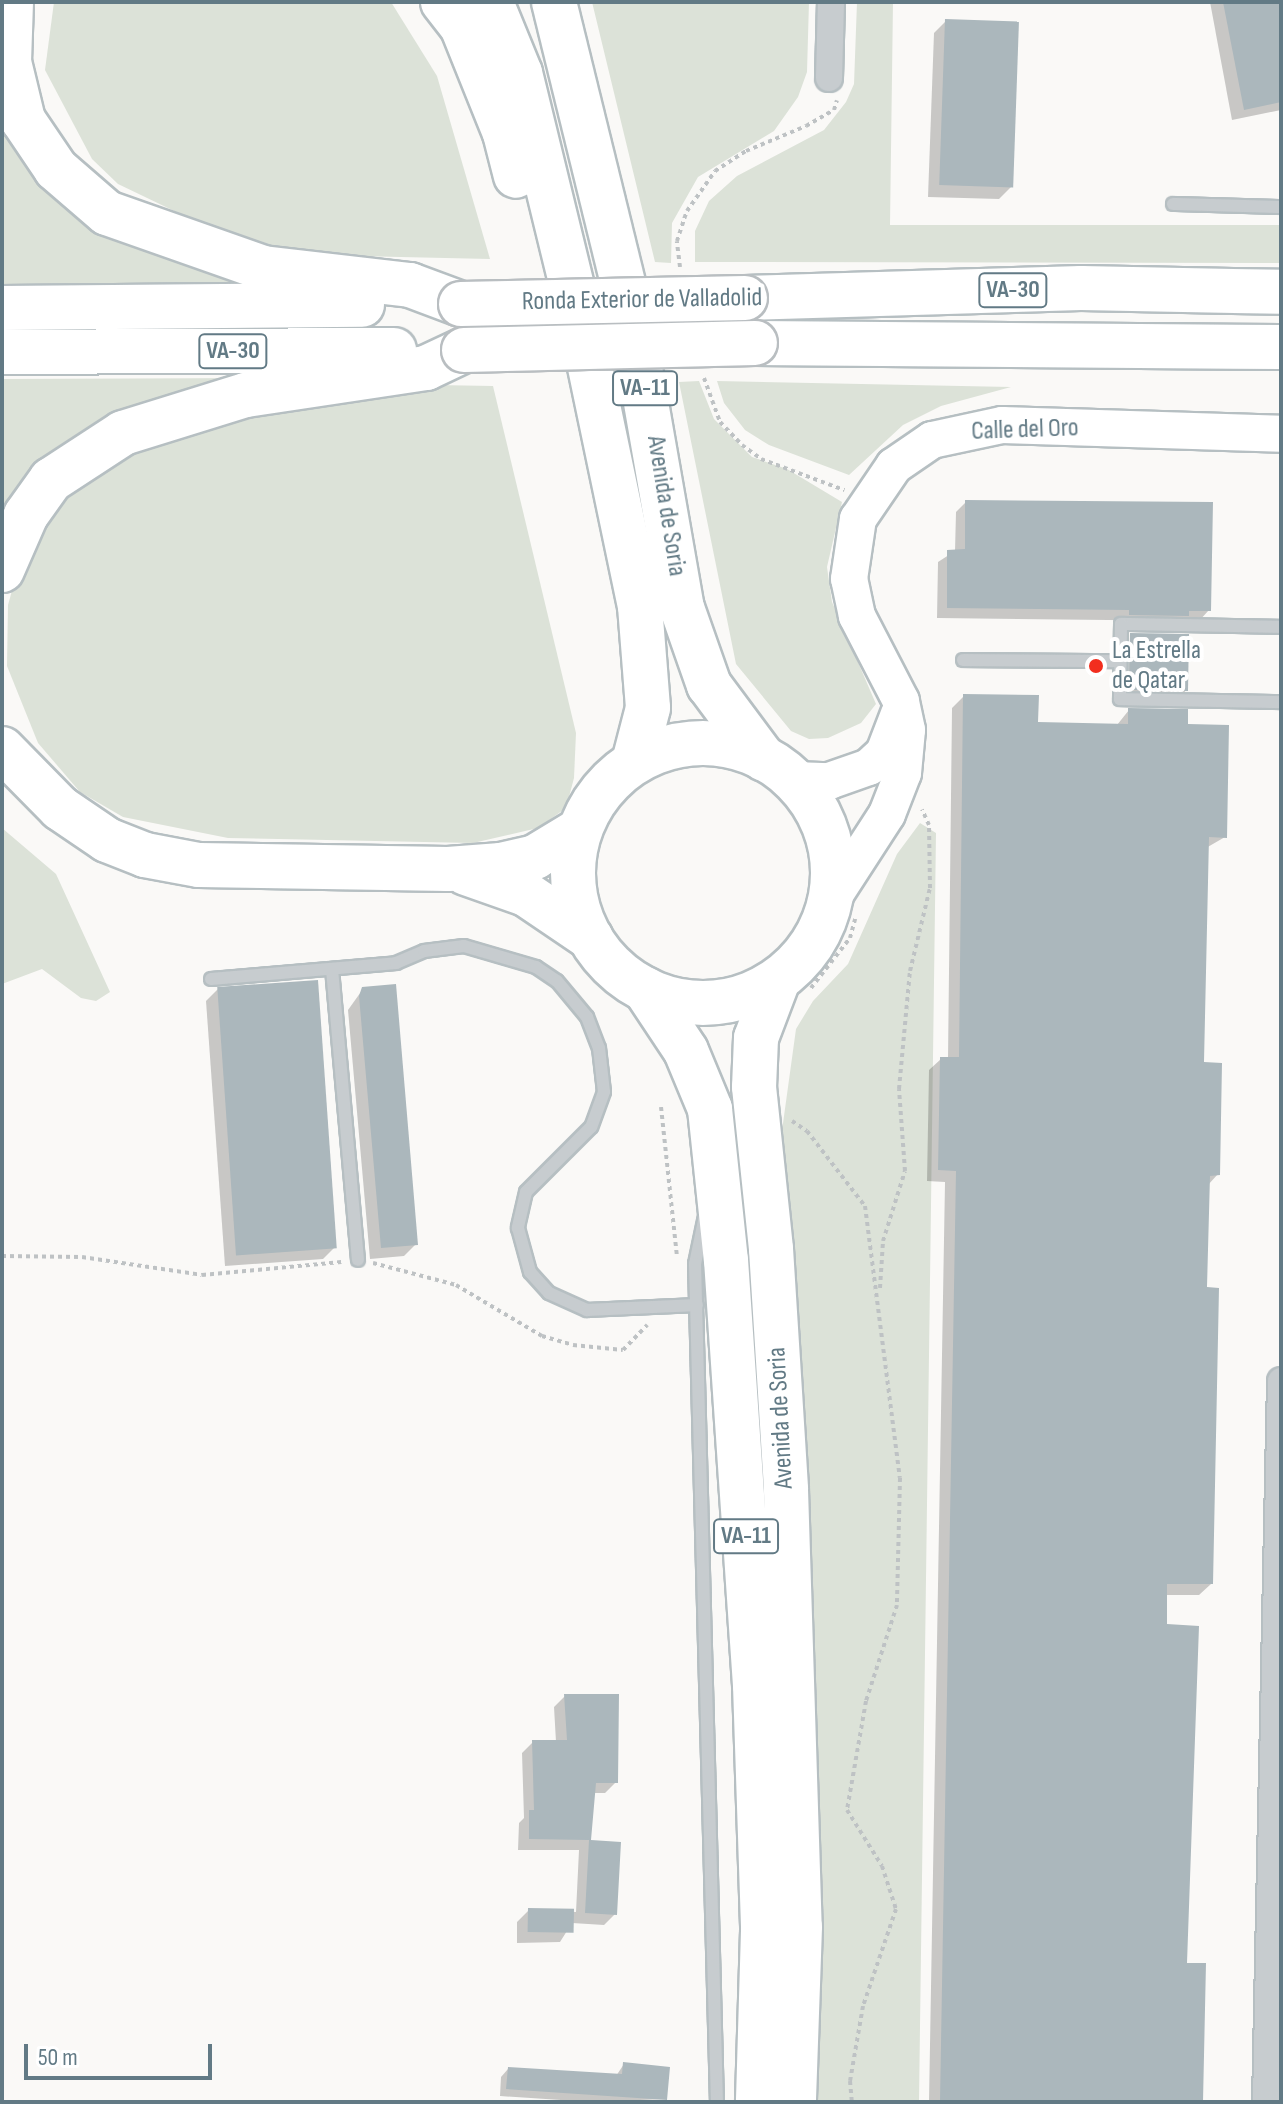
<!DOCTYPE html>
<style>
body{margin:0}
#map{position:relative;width:1283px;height:2104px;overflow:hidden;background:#faf9f7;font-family:"Sofia Sans Condensed",sans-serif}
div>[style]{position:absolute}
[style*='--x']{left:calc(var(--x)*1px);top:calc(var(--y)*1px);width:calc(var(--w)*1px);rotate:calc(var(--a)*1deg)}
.green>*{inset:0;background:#dce2d8}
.shadow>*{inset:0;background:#0003}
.building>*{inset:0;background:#abb7bc;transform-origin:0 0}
.path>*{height:4px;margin-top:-2px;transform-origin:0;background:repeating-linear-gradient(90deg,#bec2c4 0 4px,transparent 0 8px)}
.roads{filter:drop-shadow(2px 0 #b6bfc2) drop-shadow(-2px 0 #b6bfc2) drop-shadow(0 2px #b6bfc2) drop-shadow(0 -2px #b6bfc2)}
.lane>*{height:12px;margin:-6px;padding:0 6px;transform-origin:6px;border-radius:6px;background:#c7cccf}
.street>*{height:26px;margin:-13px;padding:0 13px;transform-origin:13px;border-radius:13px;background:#c7cccf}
.secondary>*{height:36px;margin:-18px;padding:0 18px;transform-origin:18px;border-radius:18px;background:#fff}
.highway>*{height:44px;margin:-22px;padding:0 22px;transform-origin:22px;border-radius:22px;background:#fff}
.highway>.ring{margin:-22px;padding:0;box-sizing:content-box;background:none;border:44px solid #fff;border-radius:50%}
.bridges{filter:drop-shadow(2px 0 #b9bec1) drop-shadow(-2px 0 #b9bec1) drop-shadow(0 2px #b9bec1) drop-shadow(0 -2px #b9bec1)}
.highway-bridge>*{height:44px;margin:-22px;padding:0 22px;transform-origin:22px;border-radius:22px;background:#fff}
.dots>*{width:22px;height:22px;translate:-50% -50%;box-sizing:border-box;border:4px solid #fff;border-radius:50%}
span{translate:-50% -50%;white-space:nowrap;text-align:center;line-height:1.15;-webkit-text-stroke:8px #fff;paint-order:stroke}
.shield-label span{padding:2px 6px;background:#fff;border:2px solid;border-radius:6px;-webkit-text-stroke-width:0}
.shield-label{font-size:24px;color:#627a85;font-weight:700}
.street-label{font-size:26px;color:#627a85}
.poi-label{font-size:26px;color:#627a85}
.left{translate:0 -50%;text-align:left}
.frame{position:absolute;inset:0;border:4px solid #627a85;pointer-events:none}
.scale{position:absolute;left:24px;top:2044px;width:188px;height:36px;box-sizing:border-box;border:4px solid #627a85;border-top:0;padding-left:10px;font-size:24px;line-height:28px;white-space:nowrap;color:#627a85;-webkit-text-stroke:6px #fff;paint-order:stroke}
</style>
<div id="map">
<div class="green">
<div style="clip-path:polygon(54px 2px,391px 2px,437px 76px,490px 259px,311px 255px,220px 233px,118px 184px,92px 159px,45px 70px)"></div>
<div style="clip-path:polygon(592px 2px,809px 2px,807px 72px,798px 97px,774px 131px,698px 177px,672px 223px,671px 263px,655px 262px)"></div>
<div style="clip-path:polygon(857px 2px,893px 2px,890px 225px,1281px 225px,1281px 263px,695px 262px,695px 231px,709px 201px,737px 176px,824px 130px,846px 102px,854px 84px)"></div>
<div style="clip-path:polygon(2px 114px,35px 173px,59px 201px,98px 227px,154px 253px,281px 284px,2px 290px)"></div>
<div style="clip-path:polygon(275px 378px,211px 393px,2px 528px,2px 379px)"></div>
<div style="clip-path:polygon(699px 381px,714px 419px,752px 457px,787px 469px,842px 502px,827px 567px,832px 602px,876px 704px,861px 723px,828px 738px,809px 739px,791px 731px,736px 664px,679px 382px)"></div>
<div style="clip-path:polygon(717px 381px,1011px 387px,941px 406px,903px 425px,849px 475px,769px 445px,745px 430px,724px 403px)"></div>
<div style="clip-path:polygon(436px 385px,493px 386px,576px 733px,574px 778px,566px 808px,538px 828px,473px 843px,228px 838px,123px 817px,80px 792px,38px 743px,7px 666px,8px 605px,18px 569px,30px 540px,66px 495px,146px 445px,240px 412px)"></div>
<div style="clip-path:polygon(920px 823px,936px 833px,919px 2102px,818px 2102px,816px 1679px,808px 1485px,780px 1145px,796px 1029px,813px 1001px,848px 964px,897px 854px)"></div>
<div style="clip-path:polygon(2px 828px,56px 874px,110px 992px,96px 1001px,81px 998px,42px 969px,2px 984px)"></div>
</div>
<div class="shadow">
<div style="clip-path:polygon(1210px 2px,1281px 2px,1281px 110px,1232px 120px)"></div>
<div style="clip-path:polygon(946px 21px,1011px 187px,999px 199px,928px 197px,934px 33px)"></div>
<div style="clip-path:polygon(966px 502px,1209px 610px,1199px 621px,937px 618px,938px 562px,955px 551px,956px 512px)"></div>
<div style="clip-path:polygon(1131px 635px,1186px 690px,1183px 694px,1127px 693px)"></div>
<div style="clip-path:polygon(964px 696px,1036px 724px,1117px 725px,1129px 710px,1186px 726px,1225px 837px,1206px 848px,1202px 1064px,1218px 1174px,1208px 1185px,1205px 1289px,1211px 1584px,1199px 1595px,1165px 1595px,1184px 1965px,1201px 2102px,929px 2102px,945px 1182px,927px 1181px,929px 1070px,941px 1059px,948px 1059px,952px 708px)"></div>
<div style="clip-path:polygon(218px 989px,335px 1247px,323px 1259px,225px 1266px,206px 1001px)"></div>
<div style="clip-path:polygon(363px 989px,416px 1244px,404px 1256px,370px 1259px,348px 1010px)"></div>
<div style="clip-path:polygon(565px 1696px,616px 1782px,605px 1793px,593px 1793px,589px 1842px,615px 1914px,604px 1925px,572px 1923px,560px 1942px,517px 1943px,517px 1922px,529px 1910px,576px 1912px,579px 1850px,518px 1850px,519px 1823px,524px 1818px,522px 1753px,533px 1742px,556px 1742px,554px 1707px)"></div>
<div style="clip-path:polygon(624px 2064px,665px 2099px,591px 2102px,500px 2096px,501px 2077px,508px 2069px,616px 2076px)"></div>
</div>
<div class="building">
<div style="clip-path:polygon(1223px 2px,1281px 2px,1281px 102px,1244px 110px)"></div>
<div style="left:945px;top:19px;width:74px;height:166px;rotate:2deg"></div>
<div style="clip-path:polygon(965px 500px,1213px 502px,1211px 611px,1189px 611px,1189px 616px,1129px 615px,1129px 610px,947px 608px,947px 550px,965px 549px)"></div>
<div style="left:1130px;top:633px;width:59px;height:57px;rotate:1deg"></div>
<div style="clip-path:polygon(963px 694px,1039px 695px,1038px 722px,1128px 724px,1128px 708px,1188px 709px,1188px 724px,1229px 725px,1227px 838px,1209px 837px,1204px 1062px,1222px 1063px,1220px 1175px,1210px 1176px,1207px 1287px,1219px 1288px,1213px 1584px,1167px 1584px,1167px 1624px,1199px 1626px,1187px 1963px,1206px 1963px,1203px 2102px,940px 2102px,956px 1171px,938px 1170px,940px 1057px,959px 1057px)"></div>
<div style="left:318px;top:980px;width:269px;height:101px;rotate:86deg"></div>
<div style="clip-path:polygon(396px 984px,418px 1245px,381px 1248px,359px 996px,362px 987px)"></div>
<div style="clip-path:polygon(564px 1694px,619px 1694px,618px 1783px,596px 1783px,591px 1840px,621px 1842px,617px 1915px,585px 1913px,589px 1840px,529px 1839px,529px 1810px,534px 1810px,532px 1740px,567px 1740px)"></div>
<div style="left:528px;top:1908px;width:46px;height:24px;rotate:1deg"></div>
<div style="clip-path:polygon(623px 2062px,670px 2067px,667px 2100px,506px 2089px,508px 2067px,622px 2074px)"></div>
</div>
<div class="path">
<div style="--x:680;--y:267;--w:26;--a:-97"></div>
<div style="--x:677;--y:241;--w:32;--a:-72"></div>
<div style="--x:687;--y:211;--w:49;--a:-55"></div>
<div style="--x:715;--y:171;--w:37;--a:-33"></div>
<div style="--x:746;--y:151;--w:65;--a:-22.6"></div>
<div style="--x:806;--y:126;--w:32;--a:-30"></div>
<div style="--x:834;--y:110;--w:10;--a:-73"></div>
<div style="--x:704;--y:378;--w:47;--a:70"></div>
<div style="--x:720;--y:422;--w:32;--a:46"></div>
<div style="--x:742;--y:445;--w:24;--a:36"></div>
<div style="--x:761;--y:459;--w:89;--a:20.5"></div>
<div style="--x:811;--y:988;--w:63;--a:-52"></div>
<div style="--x:850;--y:938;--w:20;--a:-75"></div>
<div style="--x:661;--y:1107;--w:151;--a:83.9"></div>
<div style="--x:792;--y:1121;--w:18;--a:34"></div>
<div style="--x:807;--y:1131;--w:95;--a:52.3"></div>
<div style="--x:865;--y:1206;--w:274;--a:82.7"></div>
<div style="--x:900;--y:1478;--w:127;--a:91.4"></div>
<div style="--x:897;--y:1605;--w:101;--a:107.9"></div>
<div style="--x:866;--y:1701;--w:111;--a:99.9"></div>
<div style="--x:847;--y:1810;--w:66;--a:58"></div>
<div style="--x:882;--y:1866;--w:45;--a:72"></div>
<div style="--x:896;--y:1909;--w:102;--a:108.8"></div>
<div style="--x:863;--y:2006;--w:76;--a:99.8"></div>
<div style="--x:850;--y:2081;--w:21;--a:85"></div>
<div style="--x:2;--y:1256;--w:80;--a:0.7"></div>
<div style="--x:82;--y:1257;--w:121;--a:8.5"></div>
<div style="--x:202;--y:1275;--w:140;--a:-5.3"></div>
<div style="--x:373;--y:1263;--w:86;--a:14.8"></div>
<div style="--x:456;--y:1285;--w:100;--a:30.7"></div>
<div style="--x:542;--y:1336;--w:32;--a:16"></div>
<div style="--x:573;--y:1345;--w:50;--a:5.7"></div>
<div style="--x:623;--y:1350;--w:35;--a:-46"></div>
<div style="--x:880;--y:1288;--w:47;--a:-86.3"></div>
<div style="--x:883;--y:1241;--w:73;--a:-72.6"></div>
<div style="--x:905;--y:1171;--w:82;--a:-94.2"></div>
<div style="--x:899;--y:1089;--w:119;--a:-84.7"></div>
<div style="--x:910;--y:971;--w:85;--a:-76.5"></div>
<div style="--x:930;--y:888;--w:63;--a:-90.9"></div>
<div style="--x:929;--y:825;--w:17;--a:-114"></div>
</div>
<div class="roads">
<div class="lane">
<div style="--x:1173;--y:204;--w:108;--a:1.6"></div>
<div style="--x:1281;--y:627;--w:160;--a:-178.9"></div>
<div style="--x:1121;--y:624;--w:75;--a:90.8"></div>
<div style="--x:1120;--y:699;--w:161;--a:1.1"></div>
<div style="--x:963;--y:660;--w:157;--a:0.4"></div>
<div style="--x:332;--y:969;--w:292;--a:84.9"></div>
<div style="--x:211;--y:979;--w:186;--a:-4.9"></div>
<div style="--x:396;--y:963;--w:30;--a:-23"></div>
<div style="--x:424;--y:951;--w:40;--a:-7.1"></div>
<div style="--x:464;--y:946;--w:75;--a:16.3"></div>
<div style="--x:536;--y:967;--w:25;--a:34"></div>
<div style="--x:557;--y:981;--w:47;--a:50.2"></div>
<div style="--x:587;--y:1017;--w:33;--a:69"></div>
<div style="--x:599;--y:1048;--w:44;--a:83.5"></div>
<div style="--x:604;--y:1092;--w:37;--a:110"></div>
<div style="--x:591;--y:1127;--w:92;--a:135"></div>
<div style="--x:526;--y:1192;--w:37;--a:103"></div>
<div style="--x:518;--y:1228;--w:46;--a:74.7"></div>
<div style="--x:530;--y:1272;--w:28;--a:48"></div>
<div style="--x:549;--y:1293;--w:42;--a:24.1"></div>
<div style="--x:587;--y:1310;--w:110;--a:-2.6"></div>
<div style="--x:705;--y:1216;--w:49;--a:101.8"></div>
<div style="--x:695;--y:1264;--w:838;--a:88.5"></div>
</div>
<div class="street">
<div style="--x:829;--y:78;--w:76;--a:-88.5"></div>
<div style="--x:1266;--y:2102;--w:721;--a:-88.81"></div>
</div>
<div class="secondary">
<div style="--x:793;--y:780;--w:36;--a:2"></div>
<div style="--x:829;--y:781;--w:42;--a:-19.3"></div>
<div style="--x:869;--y:767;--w:21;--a:-43"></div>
<div style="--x:884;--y:753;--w:42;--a:-69"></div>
<div style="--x:832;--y:899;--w:101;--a:-57.1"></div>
<div style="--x:887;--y:814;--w:44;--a:-68.7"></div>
<div style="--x:903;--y:773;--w:43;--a:-84.7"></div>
<div style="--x:907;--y:730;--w:30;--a:-102"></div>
<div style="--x:901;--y:701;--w:96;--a:-117.4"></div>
<div style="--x:857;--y:616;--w:38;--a:-102"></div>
<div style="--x:849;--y:579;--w:61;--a:-81.5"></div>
<div style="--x:858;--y:519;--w:64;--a:-55.8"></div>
<div style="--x:894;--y:466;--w:46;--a:-34.4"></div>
<div style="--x:932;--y:440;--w:72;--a:-12.1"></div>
<div style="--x:1002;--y:425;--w:279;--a:1.8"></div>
</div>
<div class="highway">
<div style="--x:11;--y:2;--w:60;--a:91.9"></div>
<div style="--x:9;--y:62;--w:60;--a:76.4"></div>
<div style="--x:23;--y:120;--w:59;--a:56"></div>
<div style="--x:56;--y:169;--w:67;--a:40.8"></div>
<div style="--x:107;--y:213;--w:165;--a:19.4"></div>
<div style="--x:263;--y:268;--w:148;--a:6.6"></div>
<div style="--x:410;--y:285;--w:54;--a:20.4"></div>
<div style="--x:443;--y:2;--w:31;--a:52"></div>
<div style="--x:462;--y:26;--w:115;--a:68.1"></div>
<div style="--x:505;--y:133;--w:44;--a:75.7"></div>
<div style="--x:491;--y:2;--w:77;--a:67.8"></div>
<div style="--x:520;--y:73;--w:258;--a:76.3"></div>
<div style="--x:581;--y:324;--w:288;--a:78.2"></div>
<div style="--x:640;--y:606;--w:102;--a:85.5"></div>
<div style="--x:648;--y:708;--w:56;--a:104.5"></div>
<div style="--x:554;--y:2;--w:318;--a:76.2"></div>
<div style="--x:630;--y:311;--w:302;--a:80.1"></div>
<div style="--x:682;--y:608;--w:82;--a:70.7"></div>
<div style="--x:709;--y:685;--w:92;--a:53.4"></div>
<div style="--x:745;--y:298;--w:336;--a:-1.7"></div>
<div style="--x:1081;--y:288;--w:200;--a:1.1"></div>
<div style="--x:2;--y:308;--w:360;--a:-0.5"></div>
<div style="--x:755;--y:343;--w:526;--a:0.44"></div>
<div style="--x:2;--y:352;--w:392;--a:-0.3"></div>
<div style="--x:2;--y:570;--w:60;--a:-66.4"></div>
<div style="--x:26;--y:515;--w:43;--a:-54.5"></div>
<div style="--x:51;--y:480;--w:86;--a:-33.1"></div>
<div style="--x:123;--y:433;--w:129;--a:-17.2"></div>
<div style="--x:246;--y:395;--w:182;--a:-8.5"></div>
<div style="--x:426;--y:368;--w:42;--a:-25.3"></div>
<div class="ring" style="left:573px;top:743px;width:216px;height:216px"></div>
<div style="--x:2;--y:749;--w:83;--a:45.5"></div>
<div style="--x:60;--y:808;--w:57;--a:34.2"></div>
<div style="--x:107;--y:840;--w:41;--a:21.5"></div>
<div style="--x:145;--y:855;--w:55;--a:10.5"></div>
<div style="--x:199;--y:865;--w:249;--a:0.9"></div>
<div style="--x:448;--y:869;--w:53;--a:-4.3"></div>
<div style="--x:501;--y:865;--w:35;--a:-13"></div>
<div style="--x:535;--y:857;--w:52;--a:-31"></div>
<div style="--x:466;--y:873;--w:64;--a:19.3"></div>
<div style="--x:526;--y:894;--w:78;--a:34.1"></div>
<div style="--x:778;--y:980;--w:62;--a:110.8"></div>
<div style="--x:756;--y:1038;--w:49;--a:92.3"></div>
<div style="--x:754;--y:1087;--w:163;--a:84"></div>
<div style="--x:771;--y:1249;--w:241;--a:86.4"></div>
<div style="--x:786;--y:1490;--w:437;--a:88.2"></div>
<div style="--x:800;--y:1927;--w:175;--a:92"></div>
<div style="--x:645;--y:989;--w:74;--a:56.5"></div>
<div style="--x:686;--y:1051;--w:63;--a:67.5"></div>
<div style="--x:710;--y:1109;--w:152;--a:84"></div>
<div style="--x:726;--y:1260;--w:426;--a:86.1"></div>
<div style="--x:755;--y:1685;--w:246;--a:88.1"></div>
<div style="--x:763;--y:1931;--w:171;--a:91.7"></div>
</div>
</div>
<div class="bridges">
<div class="highway-bridge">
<div style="--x:461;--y:304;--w:284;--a:-1.2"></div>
<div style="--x:464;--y:350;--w:291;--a:-1.4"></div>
</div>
</div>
<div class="dots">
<div style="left:1096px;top:666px;background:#f22e1e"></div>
</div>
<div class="shield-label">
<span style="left:1013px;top:290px">VA-30</span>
<span style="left:233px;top:351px">VA-30</span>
<span style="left:645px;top:388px">VA-11</span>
<span style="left:746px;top:1536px">VA-11</span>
</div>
<div class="street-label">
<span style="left:642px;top:300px;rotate:-1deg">Ronda Exterior de Valladolid</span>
<span style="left:1025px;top:430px;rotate:-2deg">Calle del Oro</span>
<span style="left:666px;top:506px;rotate:81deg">Avenida de Soria</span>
<span style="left:781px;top:1418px;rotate:-93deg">Avenida de Soria</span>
</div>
<div class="poi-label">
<span class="left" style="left:1112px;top:666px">La Estrella<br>de Qatar</span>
</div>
<div class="frame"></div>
<div class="scale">50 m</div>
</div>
